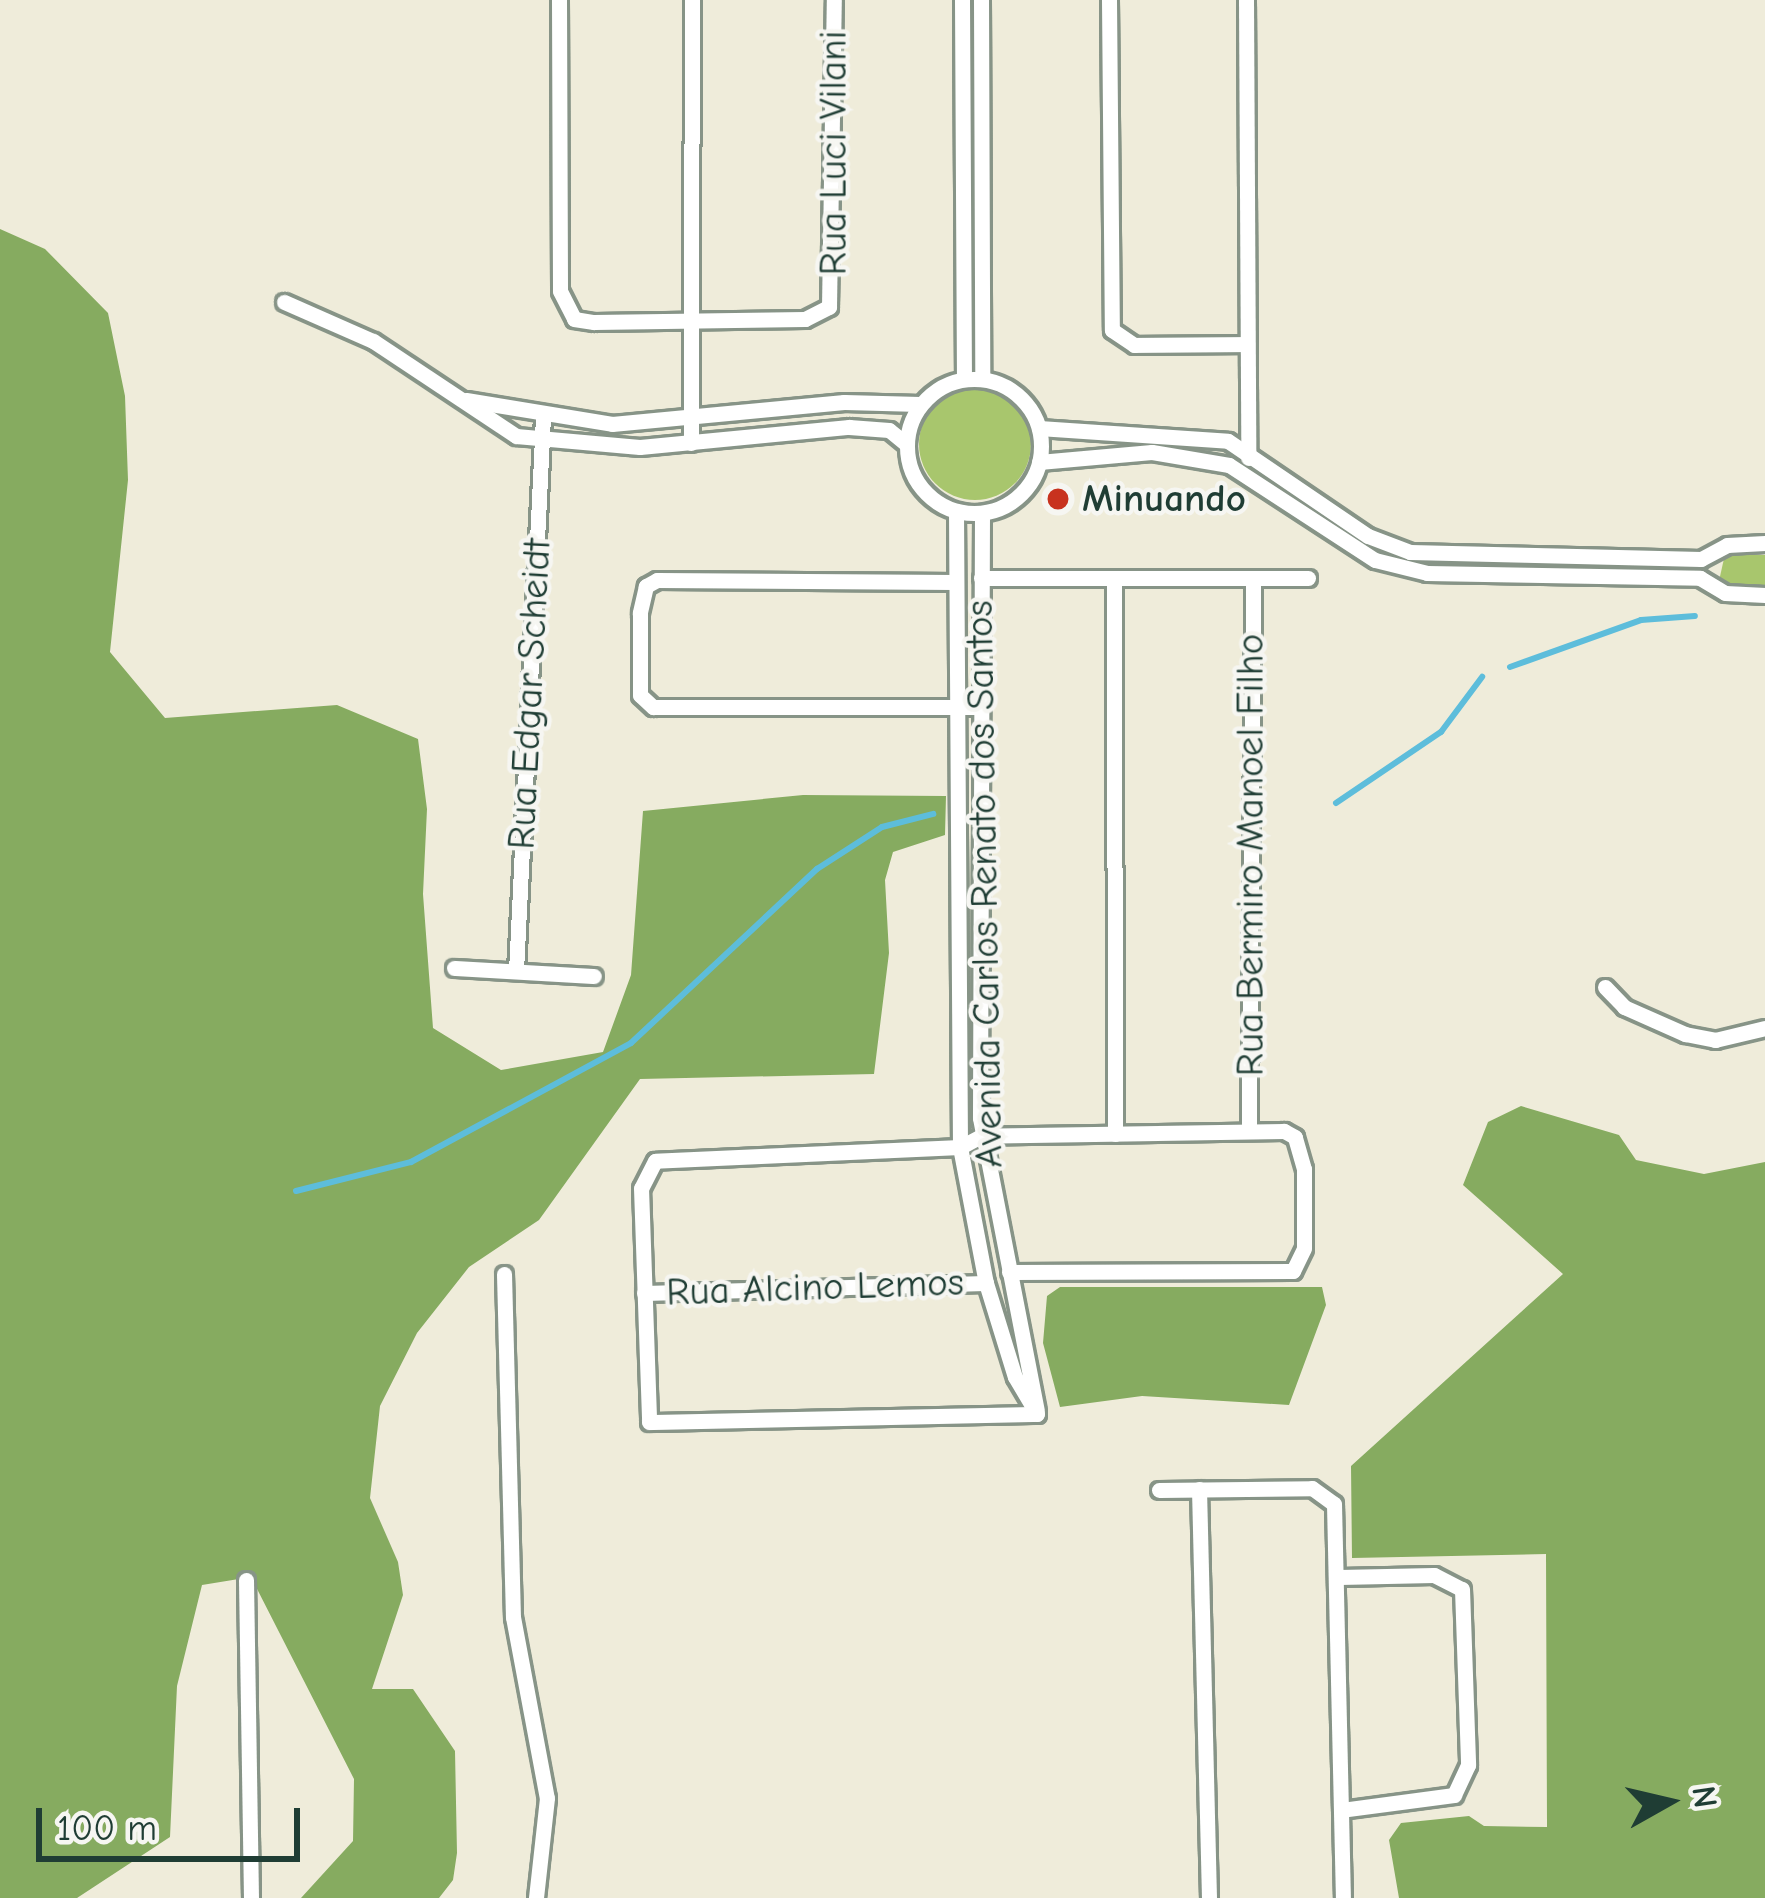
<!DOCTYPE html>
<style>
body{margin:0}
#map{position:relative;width:1765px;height:1898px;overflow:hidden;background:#efecda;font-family:"Comic Neue",sans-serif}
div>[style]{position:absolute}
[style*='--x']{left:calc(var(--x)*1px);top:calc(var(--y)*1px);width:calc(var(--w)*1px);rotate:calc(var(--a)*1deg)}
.green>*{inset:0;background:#a8c66d}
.round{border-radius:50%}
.forest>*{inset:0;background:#86ab60}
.stream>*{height:6px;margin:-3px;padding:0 3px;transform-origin:3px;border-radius:3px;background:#5dbddb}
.roads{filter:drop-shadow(3px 0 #879487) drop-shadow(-3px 0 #879487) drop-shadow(0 3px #879487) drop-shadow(0 -3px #879487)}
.street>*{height:15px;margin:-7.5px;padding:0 7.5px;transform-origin:7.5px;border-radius:7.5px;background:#fff}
.street>.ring{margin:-7.5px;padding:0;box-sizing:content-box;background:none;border:15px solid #fff;border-radius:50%}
.dots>*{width:33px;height:33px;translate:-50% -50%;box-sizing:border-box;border:6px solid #f6f6f2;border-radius:50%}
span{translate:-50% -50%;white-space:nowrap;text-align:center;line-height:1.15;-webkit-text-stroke:9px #f6f6f2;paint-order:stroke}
.street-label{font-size:39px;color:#1f3d34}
.poi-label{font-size:39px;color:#1f3d34;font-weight:700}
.left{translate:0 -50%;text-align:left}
.north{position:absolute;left:1609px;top:1742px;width:120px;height:120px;-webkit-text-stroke:9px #f6f6f2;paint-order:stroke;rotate:82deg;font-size:33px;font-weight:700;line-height:48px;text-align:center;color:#1f3d34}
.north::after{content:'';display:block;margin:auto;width:42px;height:54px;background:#1f3d34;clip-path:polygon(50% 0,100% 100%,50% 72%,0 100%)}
.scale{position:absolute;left:36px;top:1808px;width:264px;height:54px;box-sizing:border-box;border:6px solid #1f3d34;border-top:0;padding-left:15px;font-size:36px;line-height:42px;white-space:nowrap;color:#1f3d34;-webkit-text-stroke:9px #f6f6f2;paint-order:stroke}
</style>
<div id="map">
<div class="green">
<div class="round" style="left:919px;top:388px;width:112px;height:112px"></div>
<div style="clip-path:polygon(1725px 554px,1765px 555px,1765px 587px,1730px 589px,1719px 581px)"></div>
</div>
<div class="forest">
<div style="clip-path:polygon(0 229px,45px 249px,108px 313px,125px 396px,128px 480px,110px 652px,165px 718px,337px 705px,418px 739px,427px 809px,423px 894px,433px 1028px,501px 1070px,603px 1052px,631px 975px,643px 811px,803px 795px,946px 796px,945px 835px,893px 852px,885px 880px,889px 953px,874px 1074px,640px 1079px,539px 1220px,469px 1267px,417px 1333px,380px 1406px,370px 1498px,398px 1562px,403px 1595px,372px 1689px,413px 1689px,455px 1751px,457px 1853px,453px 1880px,439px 1898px,301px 1898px,353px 1841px,354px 1779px,251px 1577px,202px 1585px,177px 1686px,170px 1837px,77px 1898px,0 1898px)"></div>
<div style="clip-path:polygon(1521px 1106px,1619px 1135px,1636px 1160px,1704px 1174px,1765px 1162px,1765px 1898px,1399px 1898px,1389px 1840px,1401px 1823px,1469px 1816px,1484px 1826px,1547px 1827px,1546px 1554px,1352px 1558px,1351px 1466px,1563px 1274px,1463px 1185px,1488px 1122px)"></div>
<div style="clip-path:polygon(1060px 1287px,1322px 1287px,1326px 1305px,1289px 1405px,1142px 1396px,1060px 1407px,1043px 1343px,1047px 1296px)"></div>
</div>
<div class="stream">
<div style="--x:1510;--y:667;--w:139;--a:-19.7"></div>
<div style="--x:1641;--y:620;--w:54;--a:-4.2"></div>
<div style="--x:1336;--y:803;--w:127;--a:-34.1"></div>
<div style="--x:1441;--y:732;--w:69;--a:-53.3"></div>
<div style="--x:296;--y:1191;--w:119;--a:-14.2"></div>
<div style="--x:411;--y:1162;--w:250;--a:-28.4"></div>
<div style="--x:631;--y:1043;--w:255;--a:-43.1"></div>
<div style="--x:817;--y:869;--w:77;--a:-32.9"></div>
<div style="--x:882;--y:827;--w:53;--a:-14.3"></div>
</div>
<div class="roads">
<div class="street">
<div style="--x:559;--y:0;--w:291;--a:89.8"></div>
<div style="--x:560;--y:291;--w:31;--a:63"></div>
<div style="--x:574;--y:319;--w:20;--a:9"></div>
<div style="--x:594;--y:322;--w:211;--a:-0.8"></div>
<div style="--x:805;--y:319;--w:27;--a:-27"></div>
<div style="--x:829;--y:307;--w:307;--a:-89.1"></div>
<div style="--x:962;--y:0;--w:378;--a:89.7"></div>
<div style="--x:981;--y:0;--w:378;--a:89.8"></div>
<div style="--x:1109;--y:0;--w:330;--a:89.5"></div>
<div style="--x:1112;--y:330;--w:27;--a:34"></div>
<div style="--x:1134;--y:345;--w:113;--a:-0.5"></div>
<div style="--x:1246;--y:0;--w:458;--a:89.7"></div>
<div style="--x:284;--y:302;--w:97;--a:23.7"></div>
<div style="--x:373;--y:341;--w:172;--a:33.6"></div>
<div style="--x:516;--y:436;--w:124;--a:5.1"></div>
<div style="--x:640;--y:447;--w:210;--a:-5.5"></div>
<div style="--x:849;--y:427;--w:40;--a:4.3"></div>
<div style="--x:889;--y:430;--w:22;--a:39"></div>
<div class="ring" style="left:907px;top:379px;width:119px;height:119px"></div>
<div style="--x:466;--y:400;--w:148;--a:9.3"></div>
<div style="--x:612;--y:424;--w:233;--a:-5.4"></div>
<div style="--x:844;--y:402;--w:76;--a:1.5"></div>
<div style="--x:1039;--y:428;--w:189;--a:3.9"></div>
<div style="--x:1228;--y:441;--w:169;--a:34.2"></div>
<div style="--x:1368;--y:536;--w:45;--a:20.9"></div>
<div style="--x:1410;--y:552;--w:291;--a:1.4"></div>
<div style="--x:691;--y:443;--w:443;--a:-89.9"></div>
<div style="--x:1039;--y:462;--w:113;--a:-5.1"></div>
<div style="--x:1152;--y:452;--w:78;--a:9.6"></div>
<div style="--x:1229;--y:465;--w:174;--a:33.1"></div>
<div style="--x:1375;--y:560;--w:54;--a:14"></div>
<div style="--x:1427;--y:573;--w:273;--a:1"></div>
<div style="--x:956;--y:511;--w:636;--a:89.64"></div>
<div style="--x:960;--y:1147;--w:138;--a:79.2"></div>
<div style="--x:986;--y:1283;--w:98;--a:72.9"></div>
<div style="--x:1015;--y:1377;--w:43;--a:59.3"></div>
<div style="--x:982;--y:513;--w:605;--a:90.19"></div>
<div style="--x:980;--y:1118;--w:298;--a:79"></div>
<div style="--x:1701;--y:559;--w:30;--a:-28"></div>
<div style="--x:1727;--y:545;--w:38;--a:-3"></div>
<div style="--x:981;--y:578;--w:327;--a:0"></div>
<div style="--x:1114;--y:578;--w:556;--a:89.9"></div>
<div style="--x:1700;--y:578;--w:29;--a:31"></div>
<div style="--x:1725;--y:593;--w:40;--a:2.9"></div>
<div style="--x:955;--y:582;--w:298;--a:-179.6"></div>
<div style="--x:657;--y:580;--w:13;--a:151"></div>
<div style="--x:646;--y:586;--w:28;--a:103"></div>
<div style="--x:640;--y:613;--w:82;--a:90"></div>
<div style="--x:640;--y:695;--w:18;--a:43"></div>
<div style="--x:653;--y:707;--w:327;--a:0"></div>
<div style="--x:454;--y:968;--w:140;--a:3.3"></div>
<div style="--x:516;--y:971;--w:556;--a:-87.21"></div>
<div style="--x:1605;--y:987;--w:28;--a:46"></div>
<div style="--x:1624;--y:1007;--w:67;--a:23.9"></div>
<div style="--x:1685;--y:1034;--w:31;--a:11"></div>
<div style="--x:1715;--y:1040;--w:51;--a:-13.5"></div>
<div style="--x:1249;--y:1131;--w:553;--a:-89.59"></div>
<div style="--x:1009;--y:1272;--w:284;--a:-0.2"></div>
<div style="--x:1293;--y:1271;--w:25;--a:-64"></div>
<div style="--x:1304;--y:1248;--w:79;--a:-90"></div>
<div style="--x:1304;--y:1169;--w:33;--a:-106"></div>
<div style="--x:1295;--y:1137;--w:13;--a:-151"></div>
<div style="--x:1284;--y:1131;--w:303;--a:179.1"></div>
<div style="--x:981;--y:1136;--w:24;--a:152"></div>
<div style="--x:960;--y:1147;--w:305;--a:177.4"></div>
<div style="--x:655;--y:1161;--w:30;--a:117"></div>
<div style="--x:641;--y:1188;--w:234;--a:88"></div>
<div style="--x:649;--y:1422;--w:388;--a:-1.2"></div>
<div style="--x:504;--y:1274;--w:343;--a:88.5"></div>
<div style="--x:513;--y:1617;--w:184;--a:79.4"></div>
<div style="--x:547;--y:1798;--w:101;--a:96.3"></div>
<div style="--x:644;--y:1293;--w:342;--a:-1.7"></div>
<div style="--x:1199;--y:1489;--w:409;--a:88.6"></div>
<div style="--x:1159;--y:1490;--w:153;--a:-0.7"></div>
<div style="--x:1312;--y:1488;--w:27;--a:36"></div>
<div style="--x:1334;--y:1504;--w:394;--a:88.7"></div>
<div style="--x:1339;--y:1577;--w:95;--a:-1.2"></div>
<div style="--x:1434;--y:1575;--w:31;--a:27"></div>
<div style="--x:1462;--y:1589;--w:176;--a:88"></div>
<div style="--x:1468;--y:1765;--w:33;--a:115"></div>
<div style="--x:1454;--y:1795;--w:113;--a:172.4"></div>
<div style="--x:246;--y:1580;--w:318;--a:89.1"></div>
</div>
</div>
<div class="dots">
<div style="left:1058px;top:499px;background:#c8321e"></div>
</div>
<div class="street-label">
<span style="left:834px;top:153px;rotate:-90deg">Rua Luci Vilani</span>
<span style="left:530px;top:694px;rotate:-87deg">Rua Edgar Scheidt</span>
<span style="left:1251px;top:855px;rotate:-90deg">Rua Bermiro Manoel Filho</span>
<span style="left:985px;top:884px;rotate:-91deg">Avenida Carlos Renato dos Santos</span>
<span style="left:815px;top:1288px;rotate:-2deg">Rua Alcino Lemos</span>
</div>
<div class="poi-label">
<span class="left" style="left:1082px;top:499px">Minuando</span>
</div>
<div class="north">N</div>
<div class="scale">100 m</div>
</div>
